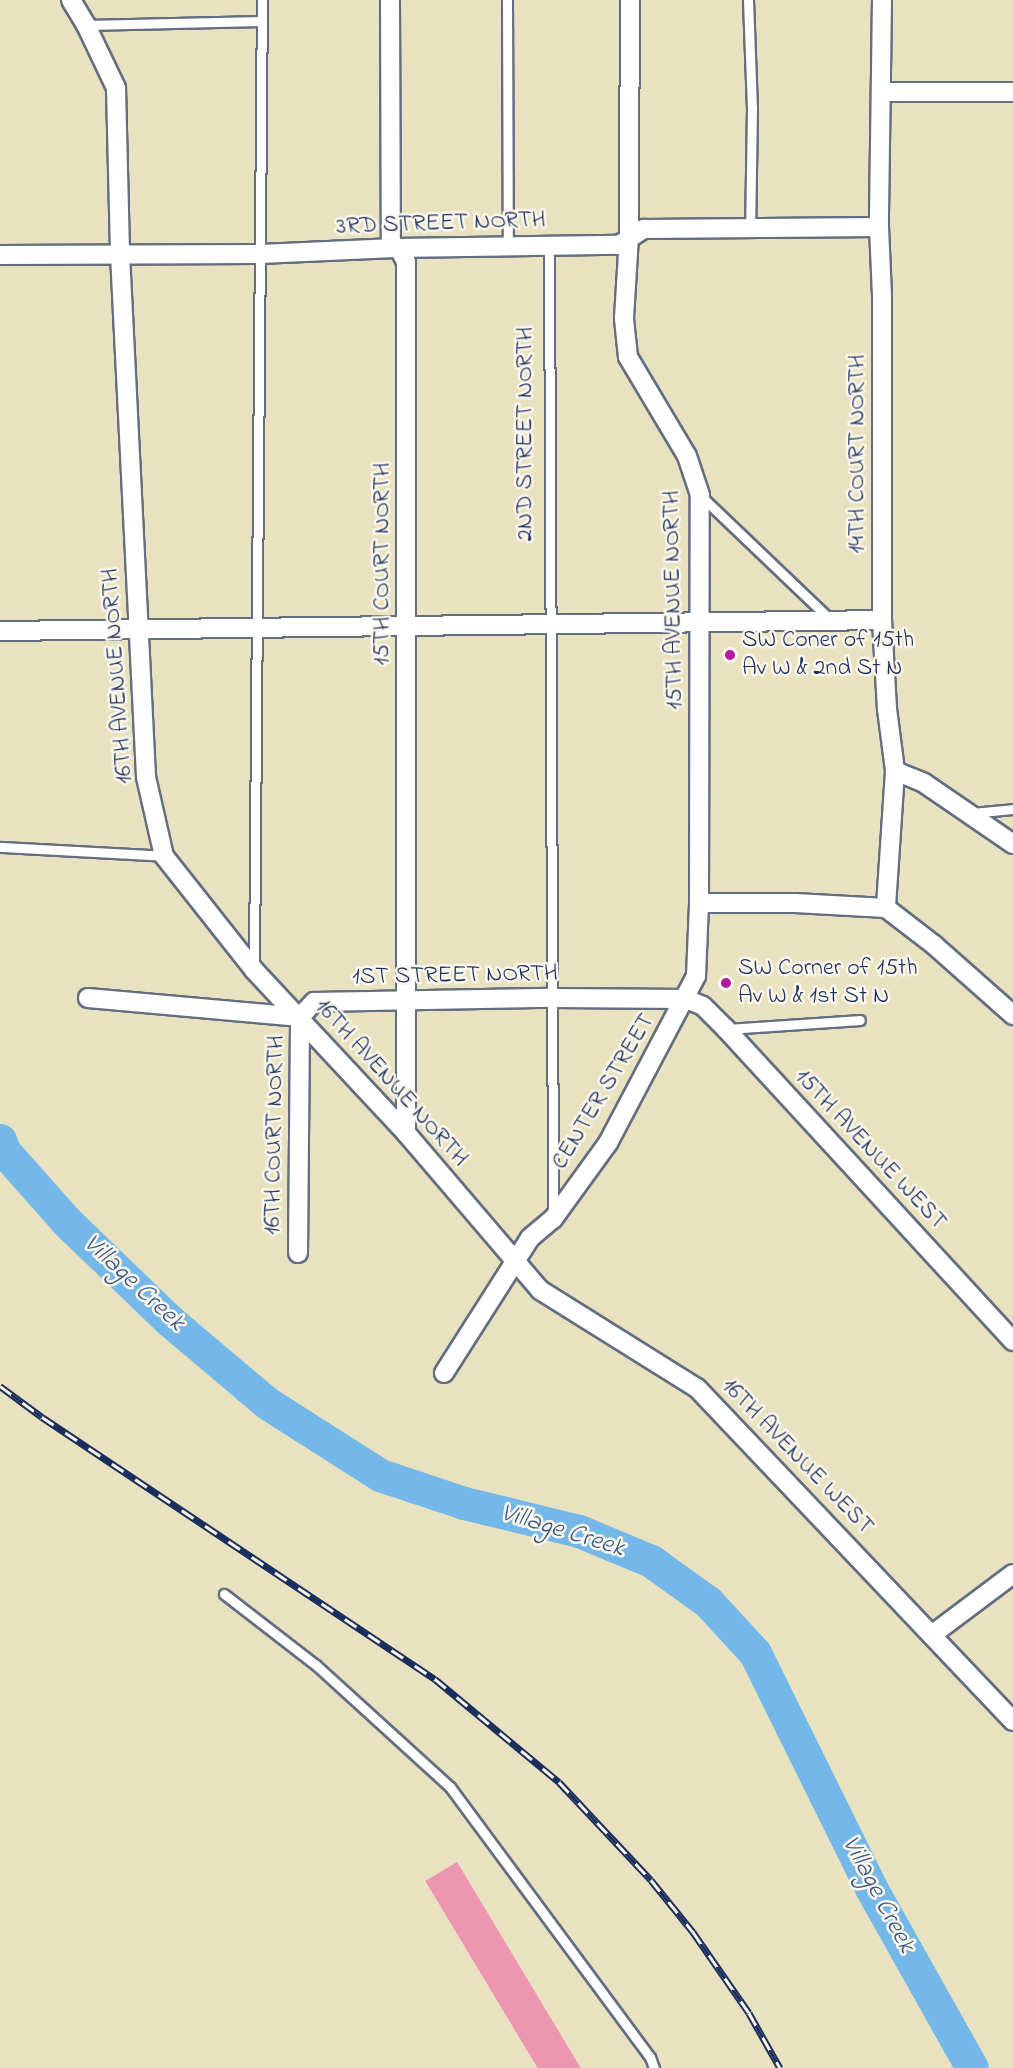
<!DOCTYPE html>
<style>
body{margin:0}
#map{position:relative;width:1013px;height:2068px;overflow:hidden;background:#e9e2c0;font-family:"Indie Flower",sans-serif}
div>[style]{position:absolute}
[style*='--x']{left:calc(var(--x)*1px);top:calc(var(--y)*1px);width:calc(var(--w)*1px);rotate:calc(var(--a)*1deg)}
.river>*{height:33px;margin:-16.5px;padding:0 16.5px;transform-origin:16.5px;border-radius:16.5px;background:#74b8ea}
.building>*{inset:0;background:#ed96b1;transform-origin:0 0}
.roads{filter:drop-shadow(2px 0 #636e80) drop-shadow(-2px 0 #636e80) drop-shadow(0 2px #636e80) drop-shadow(0 -2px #636e80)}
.lane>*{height:9px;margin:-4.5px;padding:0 4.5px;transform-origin:4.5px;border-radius:4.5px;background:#fff}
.street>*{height:18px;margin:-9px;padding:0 9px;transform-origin:9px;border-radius:9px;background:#fff}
.rail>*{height:7px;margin-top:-3.5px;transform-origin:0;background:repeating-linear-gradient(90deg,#fbf7ec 0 14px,#1b2f5e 0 28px);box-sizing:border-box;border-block:2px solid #1b2f5e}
.dots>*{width:16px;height:16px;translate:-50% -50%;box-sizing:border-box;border:3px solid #fbf7ec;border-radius:50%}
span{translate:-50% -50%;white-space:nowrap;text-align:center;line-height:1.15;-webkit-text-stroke:5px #fbf7ec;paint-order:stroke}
.street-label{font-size:24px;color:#1b2f5e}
.poi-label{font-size:24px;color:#1b2f5e}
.left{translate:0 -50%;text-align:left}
.water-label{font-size:26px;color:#365888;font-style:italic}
</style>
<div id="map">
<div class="river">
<div style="--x:0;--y:1140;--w:12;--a:70"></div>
<div style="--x:4;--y:1151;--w:95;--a:48.4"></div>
<div style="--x:67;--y:1222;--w:143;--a:43.9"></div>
<div style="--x:170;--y:1321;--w:127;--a:40.2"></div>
<div style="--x:267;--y:1403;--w:134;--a:32.5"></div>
<div style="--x:380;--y:1475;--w:89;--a:18.4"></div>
<div style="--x:464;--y:1503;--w:118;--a:13.7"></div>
<div style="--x:579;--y:1531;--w:78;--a:22.6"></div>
<div style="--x:651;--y:1561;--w:70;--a:35.7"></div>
<div style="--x:708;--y:1602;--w:69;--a:47.3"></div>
<div style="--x:755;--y:1653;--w:262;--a:63.7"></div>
<div style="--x:871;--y:1888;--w:206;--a:60.7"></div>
</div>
<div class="building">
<div style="left:457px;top:1862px;width:240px;height:37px;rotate:59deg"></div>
</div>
<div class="roads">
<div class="lane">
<div style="--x:507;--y:0;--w:245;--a:89.8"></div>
<div style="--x:748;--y:0;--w:108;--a:87.9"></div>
<div style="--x:752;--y:108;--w:121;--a:90.9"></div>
<div style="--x:86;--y:25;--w:176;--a:-1.3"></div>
<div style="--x:549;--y:245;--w:969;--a:89.76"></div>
<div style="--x:700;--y:495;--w:181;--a:43.7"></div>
<div style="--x:971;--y:813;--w:42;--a:-5.4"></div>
<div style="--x:0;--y:847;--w:164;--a:3.1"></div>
<div style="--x:254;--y:967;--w:967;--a:-89.53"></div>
<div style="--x:728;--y:1029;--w:132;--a:-3.9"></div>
<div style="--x:224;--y:1594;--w:116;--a:37.7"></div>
<div style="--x:316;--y:1665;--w:181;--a:42.3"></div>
<div style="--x:450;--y:1787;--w:336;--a:53.5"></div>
<div style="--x:650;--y:2057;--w:12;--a:70"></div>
</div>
<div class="street">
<div style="--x:71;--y:0;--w:29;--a:59"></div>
<div style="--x:86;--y:25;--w:70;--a:64.5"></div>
<div style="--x:116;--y:88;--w:166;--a:88.6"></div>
<div style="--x:120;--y:254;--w:524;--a:87.15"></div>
<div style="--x:146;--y:777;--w:81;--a:77.2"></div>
<div style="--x:164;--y:856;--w:145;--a:51.7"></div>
<div style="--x:254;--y:970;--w:223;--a:47"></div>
<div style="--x:406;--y:1133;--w:206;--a:49.5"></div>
<div style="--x:540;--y:1290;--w:185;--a:32"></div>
<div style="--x:697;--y:1388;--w:459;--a:46.5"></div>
<div style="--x:390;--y:0;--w:243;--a:89.8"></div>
<div style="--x:391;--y:243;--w:13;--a:42"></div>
<div style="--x:401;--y:252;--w:11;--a:63"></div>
<div style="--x:406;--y:262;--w:871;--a:90"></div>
<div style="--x:882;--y:0;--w:227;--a:90.8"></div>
<div style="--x:879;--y:227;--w:70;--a:87.5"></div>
<div style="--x:882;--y:297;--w:323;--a:90"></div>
<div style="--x:882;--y:620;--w:89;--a:86.8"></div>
<div style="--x:887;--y:709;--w:63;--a:82.6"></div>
<div style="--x:895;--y:771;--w:137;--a:93.8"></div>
<div style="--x:881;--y:92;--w:132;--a:0"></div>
<div style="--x:0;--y:255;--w:260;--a:-0.2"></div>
<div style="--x:260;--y:254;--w:135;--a:-2.5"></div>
<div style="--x:395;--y:248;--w:224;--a:-0.8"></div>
<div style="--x:619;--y:245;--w:30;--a:-33"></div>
<div style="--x:644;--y:229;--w:235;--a:-0.5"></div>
<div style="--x:0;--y:631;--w:882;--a:-0.71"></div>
<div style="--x:895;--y:771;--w:31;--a:22"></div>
<div style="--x:924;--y:783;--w:108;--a:34.4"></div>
<div style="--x:699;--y:903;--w:96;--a:0"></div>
<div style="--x:795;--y:903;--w:91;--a:3.1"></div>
<div style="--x:886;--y:908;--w:61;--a:37.6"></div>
<div style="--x:934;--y:945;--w:106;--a:41.5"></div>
<div style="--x:88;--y:998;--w:213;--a:5.1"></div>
<div style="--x:300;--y:1017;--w:21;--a:-47"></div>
<div style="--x:314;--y:1002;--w:238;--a:-1"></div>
<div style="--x:552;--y:998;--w:134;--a:0.4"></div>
<div style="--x:686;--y:999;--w:18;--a:22"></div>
<div style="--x:703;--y:1006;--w:33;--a:45"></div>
<div style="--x:726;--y:1029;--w:424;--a:47.4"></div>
<div style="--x:298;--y:1253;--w:236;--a:-89.5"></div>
<div style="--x:444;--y:1373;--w:160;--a:-57.5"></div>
<div style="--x:530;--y:1238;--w:30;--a:-40"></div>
<div style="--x:553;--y:1219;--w:94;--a:-54.1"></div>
<div style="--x:608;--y:1143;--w:189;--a:-62.2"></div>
<div style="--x:696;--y:976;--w:73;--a:-87.6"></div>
<div style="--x:699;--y:903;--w:408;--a:-89.9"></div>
<div style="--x:700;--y:495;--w:41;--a:-108.4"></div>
<div style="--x:687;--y:456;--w:115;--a:-120.8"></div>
<div style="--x:628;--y:357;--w:39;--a:-96"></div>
<div style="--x:624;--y:318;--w:81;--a:-86.5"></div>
<div style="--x:629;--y:237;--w:237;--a:-89.8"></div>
<div style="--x:933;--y:1634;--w:100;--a:-36.9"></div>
</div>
</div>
<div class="rail">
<div style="--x:0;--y:1386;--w:52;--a:36.4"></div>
<div style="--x:42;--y:1417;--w:472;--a:33.7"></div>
<div style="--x:435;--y:1679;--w:161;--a:39.7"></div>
<div style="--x:559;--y:1782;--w:134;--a:46.8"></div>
<div style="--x:651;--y:1880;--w:67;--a:51.1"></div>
<div style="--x:693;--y:1932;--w:98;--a:55.3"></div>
<div style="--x:749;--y:2013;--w:63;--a:60.6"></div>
</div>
<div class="dots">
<div style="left:730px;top:655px;background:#b5179e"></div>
<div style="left:726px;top:983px;background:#b5179e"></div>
</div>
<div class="street-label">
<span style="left:441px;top:224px;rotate:-2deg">3RD STREET NORTH</span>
<span style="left:526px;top:434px;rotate:-90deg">2ND STREET NORTH</span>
<span style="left:858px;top:454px;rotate:-90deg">14TH COURT NORTH</span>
<span style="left:383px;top:564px;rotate:-90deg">15TH COURT NORTH</span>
<span style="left:674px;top:600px;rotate:-91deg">15TH AVENUE NORTH</span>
<span style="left:118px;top:676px;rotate:-94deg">16TH AVENUE NORTH</span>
<span style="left:455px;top:976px;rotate:-1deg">1ST STREET NORTH</span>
<span style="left:391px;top:1083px;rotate:48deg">16TH AVENUE NORTH</span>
<span style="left:604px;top:1092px;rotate:-59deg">CENTER STREET</span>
<span style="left:275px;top:1135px;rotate:-89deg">16TH COURT NORTH</span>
<span style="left:870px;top:1150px;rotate:47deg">15TH AVENUE WEST</span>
<span style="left:797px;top:1457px;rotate:46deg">16TH AVENUE WEST</span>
</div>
<div class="poi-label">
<span class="left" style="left:742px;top:655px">SW Coner of 15th<br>Av W &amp; 2nd St N</span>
<span class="left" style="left:738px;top:983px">SW Corner of 15th<br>Av W &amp; 1st St N</span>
</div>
<div class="water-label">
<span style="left:133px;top:1284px;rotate:43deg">Village Creek</span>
<span style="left:562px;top:1532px;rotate:17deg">Village Creek</span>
<span style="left:877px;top:1895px;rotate:62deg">Village Creek</span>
</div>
</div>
